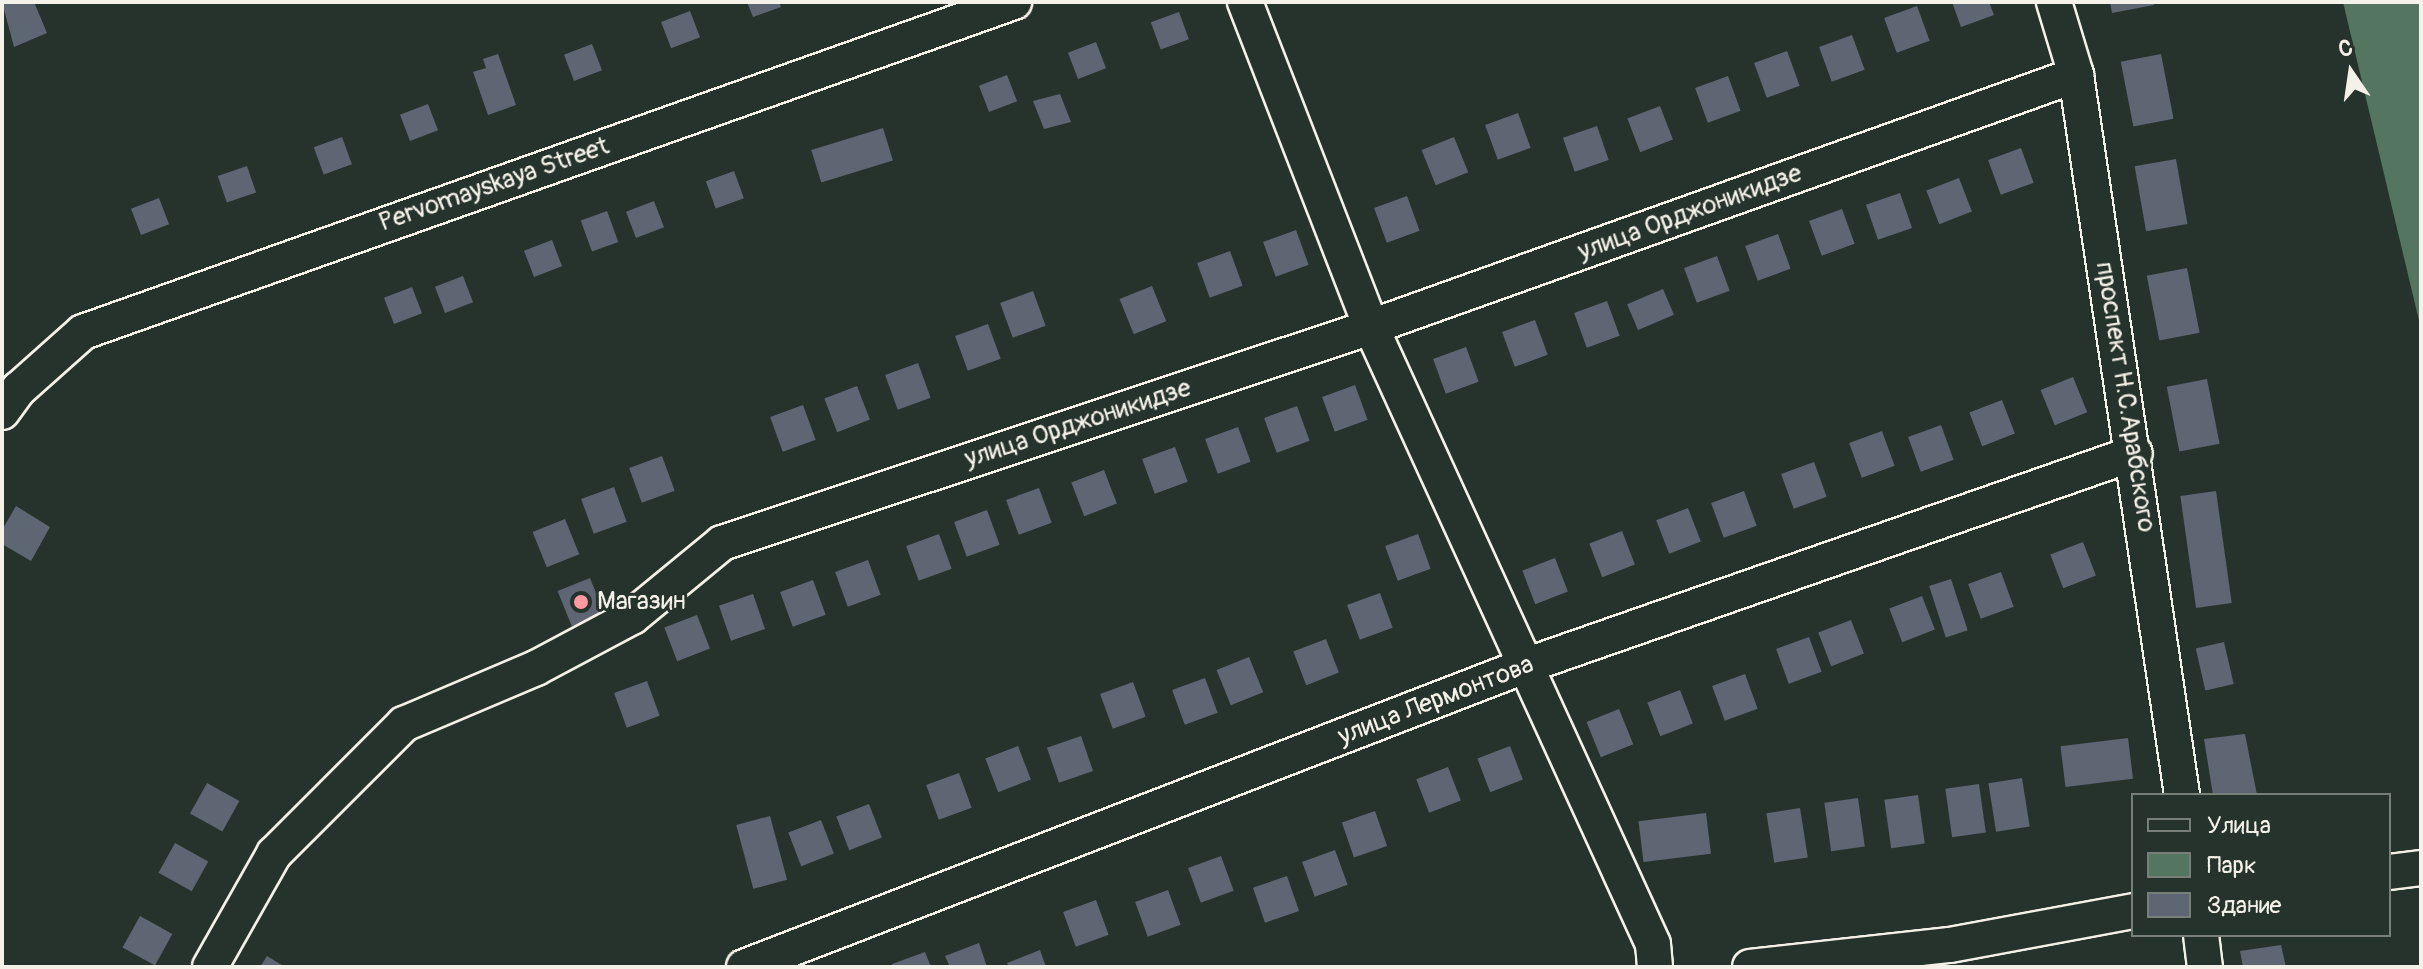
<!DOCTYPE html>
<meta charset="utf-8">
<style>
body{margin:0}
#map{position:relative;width:2423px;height:969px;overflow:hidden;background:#26332d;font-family:Pangolin,sans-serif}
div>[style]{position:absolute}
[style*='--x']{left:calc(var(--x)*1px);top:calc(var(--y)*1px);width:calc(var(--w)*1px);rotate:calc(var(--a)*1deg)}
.green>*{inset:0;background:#54755f}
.building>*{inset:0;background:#5e6573;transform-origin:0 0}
.roads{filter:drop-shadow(2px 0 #f4f1e8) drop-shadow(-2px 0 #f4f1e8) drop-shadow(0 2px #f4f1e8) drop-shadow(0 -2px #f4f1e8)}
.minor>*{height:34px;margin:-17px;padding:0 17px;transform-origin:17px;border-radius:17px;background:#26332d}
.dots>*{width:22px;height:22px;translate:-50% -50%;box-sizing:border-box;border:4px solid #26332d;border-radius:50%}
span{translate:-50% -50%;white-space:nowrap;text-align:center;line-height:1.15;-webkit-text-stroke:6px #26332d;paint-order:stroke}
.street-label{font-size:26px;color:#f4f1e8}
.poi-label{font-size:26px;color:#f4f1e8}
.left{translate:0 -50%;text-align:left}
.frame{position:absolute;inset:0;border:4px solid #f4f1e8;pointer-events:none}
.legend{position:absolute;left:2131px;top:793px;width:260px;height:144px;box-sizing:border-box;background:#26332d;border:2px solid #787f78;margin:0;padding:10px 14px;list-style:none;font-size:24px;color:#f4f1e8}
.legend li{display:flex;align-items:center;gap:16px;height:40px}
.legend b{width:40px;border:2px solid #787f78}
.north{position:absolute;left:2311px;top:32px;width:80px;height:80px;-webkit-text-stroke:6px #26332d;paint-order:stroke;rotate:347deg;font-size:22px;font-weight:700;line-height:32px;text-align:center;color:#f4f1e8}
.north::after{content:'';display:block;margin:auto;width:28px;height:36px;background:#f4f1e8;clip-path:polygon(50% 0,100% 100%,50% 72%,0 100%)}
</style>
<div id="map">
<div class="green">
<div style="clip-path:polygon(2343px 2px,2421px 2px,2421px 329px)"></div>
</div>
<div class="building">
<div style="clip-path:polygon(2px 2px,34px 2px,47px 33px,14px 47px)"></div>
<div style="clip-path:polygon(747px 2px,779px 2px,781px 7px,753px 17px)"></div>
<div style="clip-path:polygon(1952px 2px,1989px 2px,1994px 15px,1961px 27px)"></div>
<div style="clip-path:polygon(2110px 2px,2154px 2px,2154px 5px,2112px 13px)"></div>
<div style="left:1917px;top:6px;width:37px;height:35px;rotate:70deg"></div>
<div style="left:690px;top:11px;width:28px;height:31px;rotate:69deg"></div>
<div style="left:1179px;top:12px;width:29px;height:30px;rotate:70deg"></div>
<div style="left:1852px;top:35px;width:37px;height:35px;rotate:70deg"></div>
<div style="left:1096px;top:42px;width:28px;height:30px;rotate:69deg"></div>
<div style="left:592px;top:44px;width:28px;height:30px;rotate:69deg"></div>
<div style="left:1787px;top:51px;width:37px;height:35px;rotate:70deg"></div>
<div style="clip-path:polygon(498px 54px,516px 105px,488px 115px,473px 72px,486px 68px,483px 59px)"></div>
<div style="left:2161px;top:54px;width:66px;height:41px;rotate:79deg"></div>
<div style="left:1007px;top:75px;width:28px;height:30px;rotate:69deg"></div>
<div style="left:1728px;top:76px;width:37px;height:35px;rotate:70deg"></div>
<div style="clip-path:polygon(1060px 94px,1071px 122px,1044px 129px,1033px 101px)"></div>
<div style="left:428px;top:104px;width:28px;height:30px;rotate:69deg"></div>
<div style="left:1660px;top:106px;width:36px;height:35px;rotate:69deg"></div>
<div style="left:1518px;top:113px;width:37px;height:35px;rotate:70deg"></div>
<div style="left:1597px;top:126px;width:36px;height:36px;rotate:71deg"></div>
<div style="left:883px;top:128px;width:34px;height:75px;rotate:73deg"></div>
<div style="left:342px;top:137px;width:29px;height:30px;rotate:70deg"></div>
<div style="left:1454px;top:137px;width:38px;height:35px;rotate:68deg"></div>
<div style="left:2021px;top:148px;width:37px;height:35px;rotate:70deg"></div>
<div style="left:2176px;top:159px;width:66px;height:42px;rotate:80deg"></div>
<div style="left:247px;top:166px;width:28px;height:31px;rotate:71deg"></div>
<div style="left:734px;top:171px;width:29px;height:30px;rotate:70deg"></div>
<div style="left:1959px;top:178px;width:36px;height:35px;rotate:69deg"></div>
<div style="left:1900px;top:193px;width:37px;height:36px;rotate:71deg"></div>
<div style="left:1407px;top:196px;width:37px;height:35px;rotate:70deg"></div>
<div style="left:159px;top:198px;width:28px;height:30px;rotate:69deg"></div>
<div style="left:654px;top:201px;width:28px;height:30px;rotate:69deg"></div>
<div style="left:1842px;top:209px;width:37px;height:35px;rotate:70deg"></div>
<div style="left:607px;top:211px;width:33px;height:28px;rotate:70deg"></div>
<div style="left:1296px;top:230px;width:37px;height:35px;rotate:70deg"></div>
<div style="left:1778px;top:234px;width:37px;height:35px;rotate:70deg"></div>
<div style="left:552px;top:240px;width:28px;height:30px;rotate:69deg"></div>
<div style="left:1230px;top:251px;width:37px;height:35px;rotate:70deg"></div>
<div style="left:1717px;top:256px;width:37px;height:35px;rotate:70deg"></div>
<div style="left:2187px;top:268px;width:66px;height:41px;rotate:79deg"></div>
<div style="left:463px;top:276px;width:28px;height:30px;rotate:69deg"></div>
<div style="left:1152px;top:286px;width:38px;height:35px;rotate:68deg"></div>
<div style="left:412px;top:287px;width:28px;height:30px;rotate:69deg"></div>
<div style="left:1663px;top:289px;width:28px;height:39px;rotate:67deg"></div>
<div style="left:1033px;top:291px;width:37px;height:35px;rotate:70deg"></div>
<div style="left:1607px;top:301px;width:37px;height:35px;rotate:70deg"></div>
<div style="left:1535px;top:320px;width:37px;height:35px;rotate:70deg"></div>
<div style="left:988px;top:324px;width:37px;height:35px;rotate:70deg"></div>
<div style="left:1466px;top:347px;width:37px;height:35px;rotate:70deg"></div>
<div style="left:918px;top:363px;width:37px;height:35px;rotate:70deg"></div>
<div style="left:2073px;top:377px;width:38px;height:35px;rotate:68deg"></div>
<div style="left:2207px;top:379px;width:66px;height:41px;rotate:79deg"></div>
<div style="left:1355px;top:385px;width:37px;height:35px;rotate:70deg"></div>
<div style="left:857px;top:386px;width:36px;height:35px;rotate:69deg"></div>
<div style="left:2002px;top:400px;width:36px;height:35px;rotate:69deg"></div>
<div style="left:803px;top:405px;width:37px;height:35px;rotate:70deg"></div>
<div style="left:1297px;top:406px;width:37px;height:35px;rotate:70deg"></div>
<div style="left:1941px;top:425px;width:37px;height:35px;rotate:70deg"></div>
<div style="left:1238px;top:427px;width:37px;height:35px;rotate:70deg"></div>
<div style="left:1882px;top:431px;width:37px;height:35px;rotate:70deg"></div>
<div style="left:1175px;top:447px;width:37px;height:35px;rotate:70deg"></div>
<div style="left:662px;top:456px;width:37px;height:35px;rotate:70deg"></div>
<div style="left:1814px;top:462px;width:37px;height:35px;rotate:70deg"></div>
<div style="left:1104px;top:470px;width:36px;height:35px;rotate:69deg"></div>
<div style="left:614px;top:487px;width:37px;height:35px;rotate:70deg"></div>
<div style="left:1039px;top:488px;width:37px;height:35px;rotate:70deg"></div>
<div style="left:1744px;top:491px;width:37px;height:35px;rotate:70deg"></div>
<div style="left:2216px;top:491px;width:113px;height:36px;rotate:82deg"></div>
<div style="clip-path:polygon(16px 506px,50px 527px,31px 561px,2px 544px,2px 530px)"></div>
<div style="left:1688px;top:508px;width:36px;height:34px;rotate:69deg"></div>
<div style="left:987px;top:510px;width:37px;height:35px;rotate:70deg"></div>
<div style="left:565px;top:519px;width:38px;height:35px;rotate:68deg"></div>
<div style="left:1622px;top:531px;width:36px;height:35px;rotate:69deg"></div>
<div style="left:939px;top:534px;width:37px;height:35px;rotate:70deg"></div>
<div style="left:1418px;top:534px;width:37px;height:35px;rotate:70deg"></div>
<div style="left:2083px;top:542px;width:36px;height:35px;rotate:69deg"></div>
<div style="left:1555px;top:558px;width:36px;height:35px;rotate:69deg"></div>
<div style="left:868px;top:560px;width:37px;height:35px;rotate:70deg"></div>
<div style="left:2001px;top:572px;width:37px;height:35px;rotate:70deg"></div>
<div style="left:590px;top:578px;width:38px;height:35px;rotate:68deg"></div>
<div style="left:1951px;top:579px;width:54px;height:23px;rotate:72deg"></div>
<div style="left:813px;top:580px;width:37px;height:35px;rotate:70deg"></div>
<div style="left:1380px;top:593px;width:37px;height:35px;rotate:70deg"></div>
<div style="left:753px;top:594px;width:37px;height:36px;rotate:71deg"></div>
<div style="left:1922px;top:596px;width:36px;height:35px;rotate:69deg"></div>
<div style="left:697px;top:615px;width:36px;height:35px;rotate:69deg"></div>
<div style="left:1851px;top:620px;width:36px;height:35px;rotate:69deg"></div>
<div style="left:1809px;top:637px;width:37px;height:35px;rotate:70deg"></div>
<div style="left:1326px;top:639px;width:36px;height:35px;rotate:69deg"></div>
<div style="left:2224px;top:642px;width:43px;height:29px;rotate:77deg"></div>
<div style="left:1249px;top:657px;width:38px;height:35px;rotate:68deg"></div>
<div style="left:1745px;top:674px;width:37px;height:35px;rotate:70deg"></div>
<div style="left:1205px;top:678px;width:37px;height:35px;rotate:70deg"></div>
<div style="left:647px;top:681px;width:37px;height:35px;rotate:70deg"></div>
<div style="left:1133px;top:682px;width:37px;height:35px;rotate:70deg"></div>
<div style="left:1680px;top:690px;width:36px;height:35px;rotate:69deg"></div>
<div style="left:1619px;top:709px;width:38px;height:35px;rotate:68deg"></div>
<div style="clip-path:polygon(2245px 734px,2257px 795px,2213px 795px,2204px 739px)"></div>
<div style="left:1081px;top:736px;width:37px;height:36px;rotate:71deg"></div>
<div style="left:2128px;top:738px;width:41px;height:68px;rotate:83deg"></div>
<div style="left:1018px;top:746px;width:36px;height:35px;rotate:69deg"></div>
<div style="left:1510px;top:746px;width:36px;height:35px;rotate:69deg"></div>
<div style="left:1448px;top:767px;width:36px;height:34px;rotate:69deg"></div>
<div style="left:959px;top:773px;width:37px;height:35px;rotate:70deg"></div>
<div style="left:2022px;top:778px;width:49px;height:34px;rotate:81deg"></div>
<div style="left:207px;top:783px;width:37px;height:35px;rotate:29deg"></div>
<div style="left:1979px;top:784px;width:49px;height:34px;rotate:82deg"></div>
<div style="left:1918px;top:795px;width:49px;height:34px;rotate:82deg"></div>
<div style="left:1858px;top:798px;width:49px;height:34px;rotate:82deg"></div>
<div style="left:869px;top:804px;width:36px;height:35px;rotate:69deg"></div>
<div style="left:1800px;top:808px;width:50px;height:34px;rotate:81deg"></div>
<div style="left:1375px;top:811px;width:37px;height:35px;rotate:71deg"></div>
<div style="left:1706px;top:813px;width:41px;height:68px;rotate:83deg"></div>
<div style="left:770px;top:816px;width:66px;height:35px;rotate:75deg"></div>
<div style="left:821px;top:820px;width:36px;height:35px;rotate:69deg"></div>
<div style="left:175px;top:843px;width:38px;height:34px;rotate:29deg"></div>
<div style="left:1335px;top:850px;width:37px;height:35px;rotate:70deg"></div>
<div style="left:1221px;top:856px;width:37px;height:35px;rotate:70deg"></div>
<div style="left:1287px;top:876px;width:37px;height:36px;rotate:71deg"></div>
<div style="left:1168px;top:890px;width:37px;height:35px;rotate:70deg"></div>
<div style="left:1096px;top:900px;width:37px;height:35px;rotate:70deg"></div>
<div style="left:140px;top:916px;width:37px;height:36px;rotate:29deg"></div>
<div style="clip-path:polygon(979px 943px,987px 967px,950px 967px,945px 956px)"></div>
<div style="clip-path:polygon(2281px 945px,2286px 967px,2243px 967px,2240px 951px)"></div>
<div style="clip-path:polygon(1040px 950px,1046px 967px,1009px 967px,1007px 963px)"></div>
<div style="clip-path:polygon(925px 952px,931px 967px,893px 967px,892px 964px)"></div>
<div style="clip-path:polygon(267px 956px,285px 967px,260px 967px)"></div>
</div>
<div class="roads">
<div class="minor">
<div style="--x:1245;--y:2;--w:349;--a:68.8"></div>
<div style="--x:1371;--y:327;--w:678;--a:65.44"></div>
<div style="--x:1653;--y:944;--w:23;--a:85"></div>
<div style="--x:2054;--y:2;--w:76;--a:73.2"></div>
<div style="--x:2076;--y:75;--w:728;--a:81.62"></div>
<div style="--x:2;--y:412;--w:29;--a:-54"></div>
<div style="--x:19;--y:389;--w:86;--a:-41.7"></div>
<div style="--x:83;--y:332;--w:988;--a:-19.52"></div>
<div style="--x:2389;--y:872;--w:32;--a:-7"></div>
<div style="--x:2201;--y:935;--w:32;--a:83"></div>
<div style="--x:210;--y:967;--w:130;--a:-60.5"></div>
<div style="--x:274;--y:854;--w:184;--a:-45"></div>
<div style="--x:404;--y:724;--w:143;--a:-23"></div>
<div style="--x:536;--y:668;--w:109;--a:-28"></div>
<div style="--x:632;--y:617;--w:117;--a:-39.4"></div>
<div style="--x:722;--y:543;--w:684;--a:-18.41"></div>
<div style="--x:1371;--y:327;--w:749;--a:-19.67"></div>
<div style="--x:744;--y:967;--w:834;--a:-21.09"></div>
<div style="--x:1522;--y:667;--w:649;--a:-19.24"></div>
<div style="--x:1750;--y:967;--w:201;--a:-6.3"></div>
<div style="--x:1950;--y:945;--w:186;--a:-10.5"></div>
</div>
</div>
<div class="dots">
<div style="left:581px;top:602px;background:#ff9aa2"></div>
</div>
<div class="street-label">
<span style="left:494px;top:185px;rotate:-19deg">Pervomayskaya Street</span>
<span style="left:1690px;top:213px;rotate:-20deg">улица Орджоникидзе</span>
<span style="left:2125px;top:397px;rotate:81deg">проспект Н.С.Арабского</span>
<span style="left:1078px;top:424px;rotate:-18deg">улица Орджоникидзе</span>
<span style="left:1436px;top:701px;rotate:-21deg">улица Лермонтова</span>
</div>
<div class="poi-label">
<span class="left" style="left:597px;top:602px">Магазин</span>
</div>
<div class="frame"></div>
<ul class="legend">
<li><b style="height:10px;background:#26332d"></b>Улица</li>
<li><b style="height:22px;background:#54755f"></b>Парк</li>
<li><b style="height:22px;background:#5e6573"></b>Здание</li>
</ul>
<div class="north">С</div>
</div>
